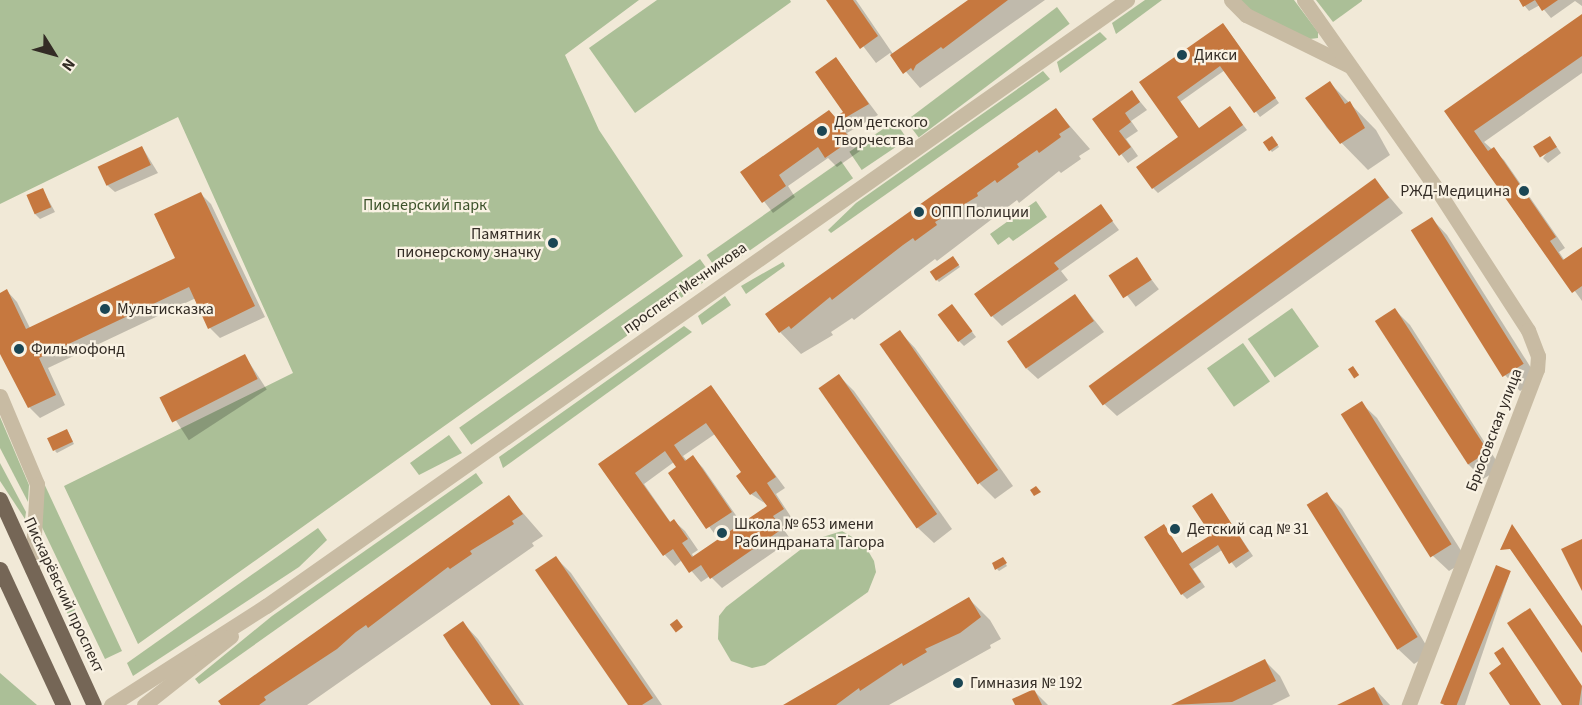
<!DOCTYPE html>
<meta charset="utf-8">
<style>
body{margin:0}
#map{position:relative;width:1582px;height:705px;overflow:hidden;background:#f1e9d7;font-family:"Source Sans 3",sans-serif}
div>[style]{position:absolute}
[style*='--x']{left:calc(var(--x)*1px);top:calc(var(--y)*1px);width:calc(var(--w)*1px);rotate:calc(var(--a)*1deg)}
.green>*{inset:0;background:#abbf97;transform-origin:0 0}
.shadow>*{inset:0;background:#0003;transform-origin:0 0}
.building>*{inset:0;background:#c6783f;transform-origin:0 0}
.minor>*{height:15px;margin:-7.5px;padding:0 7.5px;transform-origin:7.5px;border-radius:7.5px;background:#c8bba3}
.major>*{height:15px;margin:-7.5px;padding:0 7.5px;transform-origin:7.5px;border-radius:7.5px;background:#756656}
.dots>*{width:16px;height:16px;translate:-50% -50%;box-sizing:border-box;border:3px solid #f9f2e3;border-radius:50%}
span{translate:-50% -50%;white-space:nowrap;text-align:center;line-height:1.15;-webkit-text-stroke:4.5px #f9f2e3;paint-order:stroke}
.poi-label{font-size:16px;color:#332c25}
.left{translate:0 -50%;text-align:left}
.right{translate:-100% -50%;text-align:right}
.park-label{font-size:16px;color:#3b5129}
.street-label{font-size:16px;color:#332c25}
.north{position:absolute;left:24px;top:24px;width:60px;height:60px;-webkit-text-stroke:4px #f9f2e3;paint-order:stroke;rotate:127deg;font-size:16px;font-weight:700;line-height:24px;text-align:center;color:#332c25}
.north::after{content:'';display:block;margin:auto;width:21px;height:27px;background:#332c25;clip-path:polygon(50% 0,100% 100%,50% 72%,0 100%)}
</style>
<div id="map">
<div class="green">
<div style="clip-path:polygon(0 0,639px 0,565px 55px,599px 130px,683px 256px,138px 644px,64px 486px,293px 373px,178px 117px,0 204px)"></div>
<div style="clip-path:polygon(657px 0,790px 0,791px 2px,635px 113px,589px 48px)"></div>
<div style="clip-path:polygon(1145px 0,1162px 0,1116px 34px,1112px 23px)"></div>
<div style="clip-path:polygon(1239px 0,1294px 0,1318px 32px,1318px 38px,1310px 39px,1258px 16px)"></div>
<div style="clip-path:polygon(1316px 0,1362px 0,1362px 1px,1333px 22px)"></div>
<div style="left:1057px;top:7px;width:21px;height:189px;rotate:53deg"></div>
<div style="clip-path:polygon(1100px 32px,1107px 39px,1060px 73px,1057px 62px)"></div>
<div style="clip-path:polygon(1043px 71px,1050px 79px,831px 233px,828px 230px,856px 203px)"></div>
<div style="left:895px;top:121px;width:22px;height:55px;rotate:56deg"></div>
<div style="left:841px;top:161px;width:21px;height:164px;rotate:55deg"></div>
<div style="clip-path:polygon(1036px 201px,1047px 217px,1013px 241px,1009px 237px,998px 245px,990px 234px)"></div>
<div style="left:700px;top:259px;width:21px;height:294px;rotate:55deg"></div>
<div style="clip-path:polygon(783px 262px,785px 266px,746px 294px,741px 286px)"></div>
<div style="clip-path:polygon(725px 296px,731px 305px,702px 325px,698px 316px)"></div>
<div style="left:1292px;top:308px;width:47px;height:54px;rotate:55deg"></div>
<div style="clip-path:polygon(684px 326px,692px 332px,503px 468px,499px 457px)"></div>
<div style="left:1243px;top:343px;width:47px;height:44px;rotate:55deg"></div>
<div style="clip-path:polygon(0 417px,29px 485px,28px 502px,0 448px)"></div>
<div style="clip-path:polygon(449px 435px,462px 453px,419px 475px,410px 463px)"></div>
<div style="clip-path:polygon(0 463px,26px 512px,25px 519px,0 481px)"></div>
<div style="clip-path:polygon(476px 473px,483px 483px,199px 684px,195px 679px,272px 616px)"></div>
<div style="clip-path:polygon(42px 479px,122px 651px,105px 659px,39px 521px)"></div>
<div style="clip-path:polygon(318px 528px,327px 540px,299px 567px,133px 676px,127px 663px)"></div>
<div style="clip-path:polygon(842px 531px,864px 544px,874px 561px,876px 572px,868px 592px,765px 665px,752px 668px,731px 661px,718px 639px,719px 616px,726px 607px,813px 540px)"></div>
<div style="clip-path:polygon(38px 532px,100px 662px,92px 665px,41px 558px)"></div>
<div style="clip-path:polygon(0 673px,37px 705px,0 705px)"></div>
</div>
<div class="shadow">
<div style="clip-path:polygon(828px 0,856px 0,893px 54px,970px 0,1045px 0,920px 88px,890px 53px,876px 63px)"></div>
<div style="clip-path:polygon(1520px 0,1582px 0,1582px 6px,1575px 1px,1551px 18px,1540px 5px,1529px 11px)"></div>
<div style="clip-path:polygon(1582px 16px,1582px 73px,1484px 142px,1504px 160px,1565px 248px,1559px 252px,1565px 261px,1582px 249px,1582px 301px,1446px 111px)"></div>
<div style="clip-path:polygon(1227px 29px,1279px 103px,1260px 117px,1225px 70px,1180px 102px,1199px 129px,1234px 113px,1247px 130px,1158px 193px,1153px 188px,1180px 138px,1141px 82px)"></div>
<div style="clip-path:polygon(836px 59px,878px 115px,847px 133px,860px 151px,837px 167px,828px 158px,788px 186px,795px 197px,773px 213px,742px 173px,845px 112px)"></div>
<div style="clip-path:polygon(1330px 83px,1376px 130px,1390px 155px,1368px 170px,1327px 128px,1307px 98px)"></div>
<div style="clip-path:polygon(1132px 92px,1147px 110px,1131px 121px,1138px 131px,1126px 139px,1138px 156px,1128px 163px,1094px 119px)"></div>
<div style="clip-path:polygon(1056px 110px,1090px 149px,1079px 156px,1081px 159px,1061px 173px,1059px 171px,1019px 203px,1017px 200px,937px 261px,935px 259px,854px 320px,852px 318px,831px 332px,833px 335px,801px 354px,780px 332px,767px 315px)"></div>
<div style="clip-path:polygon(1274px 140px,1279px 147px,1272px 152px,1265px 143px)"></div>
<div style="clip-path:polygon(1554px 143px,1561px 153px,1548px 163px,1543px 158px)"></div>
<div style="clip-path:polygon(142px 147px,158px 173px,115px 192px,107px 185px)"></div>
<div style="clip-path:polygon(1375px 180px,1403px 213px,1117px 416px,1101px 401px)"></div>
<div style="clip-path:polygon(43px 190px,55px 212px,40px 219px,35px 214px)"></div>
<div style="clip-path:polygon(201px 194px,211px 204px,265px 317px,220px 338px,210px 328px,196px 298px,48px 368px,65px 405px,40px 418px,29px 407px,0 349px,0 295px,7px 291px,17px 302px,30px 328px,177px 259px)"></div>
<div style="clip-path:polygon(1101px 206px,1119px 230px,1061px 271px,1068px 280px,1002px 326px,992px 316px)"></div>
<div style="clip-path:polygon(1432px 219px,1447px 235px,1538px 379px,1520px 391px,1505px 375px,1413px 231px)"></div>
<div style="left:1136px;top:259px;width:38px;height:29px;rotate:53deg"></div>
<div style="clip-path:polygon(955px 260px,960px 267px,939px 282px,937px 280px)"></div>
<div style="clip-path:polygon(1075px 296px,1104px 332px,1038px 379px,1027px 369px)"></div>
<div style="clip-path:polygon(1395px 310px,1410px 325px,1501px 468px,1483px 479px,1468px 464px)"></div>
<div style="clip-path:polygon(956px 311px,976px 337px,964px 346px,959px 341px)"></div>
<div style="clip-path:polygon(900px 332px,915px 348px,1013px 486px,995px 499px,980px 484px)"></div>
<div style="left:245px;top:356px;width:40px;height:93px;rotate:57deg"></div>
<div style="clip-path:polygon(839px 376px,854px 391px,952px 529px,934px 543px,918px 528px,820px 389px)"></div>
<div style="clip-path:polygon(evenodd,710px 387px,785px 488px,776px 494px,793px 520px,782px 527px,791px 540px,722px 588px,710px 576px,701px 582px,682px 560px,675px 566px,665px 555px,600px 464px,710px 387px,715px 434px,743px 473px,738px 476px,751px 494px,769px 506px,742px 524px,703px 468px,693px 457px,687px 461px,683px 456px,715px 434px,710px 387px,674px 462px,678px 467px,670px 473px,719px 540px,694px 558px,692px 554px,698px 550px,685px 531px,674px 521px,671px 523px,644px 484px,674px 462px)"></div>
<div style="clip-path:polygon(1361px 403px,1377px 418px,1467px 560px,1449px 571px,1433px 556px)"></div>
<div style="clip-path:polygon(68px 432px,74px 444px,57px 453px,55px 451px)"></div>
<div style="clip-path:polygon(1326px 494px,1342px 509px,1431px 653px,1414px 664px,1398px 649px,1309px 505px)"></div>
<div style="clip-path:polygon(1212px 495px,1253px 556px,1236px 568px,1222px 550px,1193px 569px,1205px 587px,1187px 599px,1182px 594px,1164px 526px,1183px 554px,1213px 535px)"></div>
<div style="clip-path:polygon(509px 497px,543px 536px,532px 543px,534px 546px,307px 705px,223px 705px)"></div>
<div style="clip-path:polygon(556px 558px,571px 573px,662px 705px,630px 705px)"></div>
<div style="clip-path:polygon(1004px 561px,1007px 566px,999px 571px,997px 569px)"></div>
<div style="clip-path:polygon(1510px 572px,1465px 705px,1448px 705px)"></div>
<div style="clip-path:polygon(969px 599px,990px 620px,1001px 639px,990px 645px,991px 648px,889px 705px,786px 705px)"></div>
<div style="clip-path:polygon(1532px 612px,1582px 687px,1582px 705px,1564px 705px)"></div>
<div style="clip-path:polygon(463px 623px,478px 639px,524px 705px,492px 705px)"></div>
<div style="clip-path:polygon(1265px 661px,1280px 676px,1290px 696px,1272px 705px,1175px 705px)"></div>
<div style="clip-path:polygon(1374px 688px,1390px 705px,1341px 705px)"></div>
<div style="clip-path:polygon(1034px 691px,1048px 705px,1017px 705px)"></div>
</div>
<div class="building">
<div style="clip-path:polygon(826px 0,853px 0,878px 36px,860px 49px)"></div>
<div style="clip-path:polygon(968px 0,1008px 0,943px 49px,941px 47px,916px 65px,913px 71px,911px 68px,903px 74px,890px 55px)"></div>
<div style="clip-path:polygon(1519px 0,1558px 0,1542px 11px,1535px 0,1523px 7px)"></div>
<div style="clip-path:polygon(1582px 14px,1582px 56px,1474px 131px,1488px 151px,1494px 147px,1556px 237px,1550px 241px,1563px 260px,1582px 247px,1582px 286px,1572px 293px,1444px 111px)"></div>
<div style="clip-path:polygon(1223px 23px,1276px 98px,1254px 113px,1220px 66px,1177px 97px,1199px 128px,1230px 106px,1243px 125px,1152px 189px,1136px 167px,1178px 137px,1139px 82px)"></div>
<div style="clip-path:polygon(836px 57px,869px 104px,838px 122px,851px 140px,825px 158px,818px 147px,779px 175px,786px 186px,762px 203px,740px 172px,829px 110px,835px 117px,843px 112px,815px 72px)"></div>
<div style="clip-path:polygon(1330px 81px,1345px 104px,1350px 101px,1365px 128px,1340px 144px,1305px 98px)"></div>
<div style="clip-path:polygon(1132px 90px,1140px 102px,1125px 113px,1131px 122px,1119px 131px,1131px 147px,1119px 156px,1092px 119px)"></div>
<div style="clip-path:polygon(1056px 108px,1070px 127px,1059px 134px,1061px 137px,1039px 153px,1037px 150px,1017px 164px,1019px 167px,997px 183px,995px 180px,977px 193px,978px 196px,935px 222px,937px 225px,915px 241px,913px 238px,903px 245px,832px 300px,830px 297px,791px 329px,789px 326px,779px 333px,765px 314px)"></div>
<div style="left:1272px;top:136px;width:11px;height:11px;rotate:56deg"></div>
<div style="left:1550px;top:136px;width:13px;height:20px;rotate:58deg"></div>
<div style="left:142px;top:146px;width:21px;height:49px;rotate:65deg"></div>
<div style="left:1375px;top:178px;width:24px;height:354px;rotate:54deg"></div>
<div style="left:43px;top:188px;width:21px;height:18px;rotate:67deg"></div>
<div style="clip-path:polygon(201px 192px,255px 306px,208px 329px,189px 287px,39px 358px,56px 395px,28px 408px,0 354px,0 293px,7px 289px,26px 329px,175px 258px,154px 214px)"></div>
<div style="clip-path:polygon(1101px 204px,1113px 221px,1054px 263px,1059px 269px,991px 317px,974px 294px)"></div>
<div style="left:1432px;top:217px;width:173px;height:25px;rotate:58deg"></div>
<div style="left:953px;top:256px;width:11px;height:28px;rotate:56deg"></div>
<div style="left:1137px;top:257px;width:27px;height:34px;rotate:57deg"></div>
<div style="left:1075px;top:294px;width:33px;height:83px;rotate:55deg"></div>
<div style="left:952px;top:304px;width:34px;height:18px;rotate:53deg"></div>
<div style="left:1395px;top:308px;width:171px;height:24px;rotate:57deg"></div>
<div style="left:900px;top:330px;width:171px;height:25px;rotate:55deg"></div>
<div style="left:245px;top:354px;width:28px;height:96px;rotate:63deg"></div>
<div style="left:1353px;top:366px;width:11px;height:6px;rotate:56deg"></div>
<div style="left:839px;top:374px;width:171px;height:25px;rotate:55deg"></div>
<div style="clip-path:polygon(evenodd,711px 385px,776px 477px,767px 483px,784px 509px,773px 516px,782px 529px,710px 579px,701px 565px,689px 573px,673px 549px,663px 556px,598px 464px,711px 385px,706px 423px,741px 472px,736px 476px,750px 495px,756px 491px,767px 506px,692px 557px,682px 543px,688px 539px,674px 519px,670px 522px,635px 473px,665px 451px,676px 467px,668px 473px,706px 529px,732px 512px,693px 455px,685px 461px,674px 445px,706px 423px)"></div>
<div style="left:1362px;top:401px;width:169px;height:25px;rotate:58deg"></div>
<div style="left:67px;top:429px;width:14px;height:22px;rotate:65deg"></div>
<div style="clip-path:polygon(1036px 486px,1041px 492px,1034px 496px,1030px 490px)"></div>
<div style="left:1327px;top:492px;width:171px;height:24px;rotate:58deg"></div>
<div style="clip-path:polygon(1212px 493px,1249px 551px,1229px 564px,1218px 545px,1189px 564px,1201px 582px,1181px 595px,1144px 537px,1164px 524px,1182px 553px,1211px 535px,1192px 506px)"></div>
<div style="clip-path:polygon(509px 495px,523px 514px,512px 521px,514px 524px,470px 551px,472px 554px,450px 569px,448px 567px,368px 628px,366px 625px,356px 632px,337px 649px,264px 697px,266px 700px,259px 705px,221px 705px,218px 701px)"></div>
<div style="clip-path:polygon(1512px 524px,1582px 626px,1582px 653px,1510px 549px,1500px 550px)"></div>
<div style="clip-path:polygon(1582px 539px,1582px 591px,1561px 549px)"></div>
<div style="clip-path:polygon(556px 556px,653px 698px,642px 705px,628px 705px,535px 570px)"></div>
<div style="clip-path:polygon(1003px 557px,1007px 563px,995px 570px,992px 563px)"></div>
<div style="left:1496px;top:565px;width:16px;height:149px;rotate:22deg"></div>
<div style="clip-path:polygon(969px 597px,981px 617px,960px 633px,925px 649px,927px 652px,903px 666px,902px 663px,860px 691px,859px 688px,836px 705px,783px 705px)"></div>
<div style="clip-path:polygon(1530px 608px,1582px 686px,1579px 705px,1562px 705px,1507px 623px)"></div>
<div style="left:677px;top:619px;width:10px;height:9px;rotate:53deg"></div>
<div style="clip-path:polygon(463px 621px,520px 705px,491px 705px,450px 646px,443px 635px)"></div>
<div style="clip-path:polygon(1503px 647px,1541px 705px,1510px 705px,1489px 673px,1501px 664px,1494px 653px)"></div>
<div style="clip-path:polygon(1265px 659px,1276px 681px,1232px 702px,1171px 705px)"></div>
<div style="clip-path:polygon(1374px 687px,1383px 705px,1337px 705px)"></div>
<div style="clip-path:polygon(1034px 689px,1042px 705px,1015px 705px,1012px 699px)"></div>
</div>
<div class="minor">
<div style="--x:1231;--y:0;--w:21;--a:45"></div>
<div style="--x:1246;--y:15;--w:114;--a:26.1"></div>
<div style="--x:1304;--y:0;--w:230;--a:54.9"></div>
<div style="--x:1436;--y:188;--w:169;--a:57.1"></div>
<div style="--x:1528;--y:330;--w:28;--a:69"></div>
<div style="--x:1538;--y:356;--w:13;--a:94"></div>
<div style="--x:1537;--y:369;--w:360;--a:110.9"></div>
<div style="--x:0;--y:396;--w:95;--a:67.2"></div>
<div style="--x:37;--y:484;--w:85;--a:93.4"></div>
<div style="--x:111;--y:705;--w:184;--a:-32.6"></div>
<div style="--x:266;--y:606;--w:1053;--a:-35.14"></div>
<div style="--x:144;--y:705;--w:111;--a:-38.4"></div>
</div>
<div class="major">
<div style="--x:0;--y:499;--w:226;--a:65.5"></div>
<div style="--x:0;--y:569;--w:150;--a:65.1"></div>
</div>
<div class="dots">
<div style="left:1182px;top:55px;background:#1b4654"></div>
<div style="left:822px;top:131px;background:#1b4654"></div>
<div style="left:1524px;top:191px;background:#1b4654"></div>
<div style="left:919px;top:212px;background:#1b4654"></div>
<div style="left:553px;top:243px;background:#1b4654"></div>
<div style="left:105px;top:309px;background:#1b4654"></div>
<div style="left:19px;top:349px;background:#1b4654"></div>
<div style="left:1175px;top:529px;background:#1b4654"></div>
<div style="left:722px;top:533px;background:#1b4654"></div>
<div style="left:958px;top:683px;background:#1b4654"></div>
</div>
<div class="poi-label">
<span class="left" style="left:1194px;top:55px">Дикси</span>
<span class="left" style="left:834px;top:131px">Дом детского<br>творчества</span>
<span class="right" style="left:1510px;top:191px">РЖД-Медицина</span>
<span class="left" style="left:931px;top:212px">ОПП Полиции</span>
<span class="right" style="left:541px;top:243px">Памятник<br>пионерскому значку</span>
<span class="left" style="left:117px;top:309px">Мультисказка</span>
<span class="left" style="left:31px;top:349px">Фильмофонд</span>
<span class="left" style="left:734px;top:533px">Школа № 653 имени<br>Рабиндраната Тагора</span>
<span class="left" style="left:1187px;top:529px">Детский сад № 31</span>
<span class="left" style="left:970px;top:683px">Гимназия № 192</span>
</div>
<div class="park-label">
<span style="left:425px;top:205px">Пионерский парк</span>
</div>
<div class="street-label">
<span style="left:685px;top:288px;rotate:-35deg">проспект Мечникова</span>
<span style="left:1494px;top:430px;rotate:-69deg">Брюсовская улица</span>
<span style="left:64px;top:595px;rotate:65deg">Пискарёвский проспект</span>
</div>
<div class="north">N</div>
</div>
